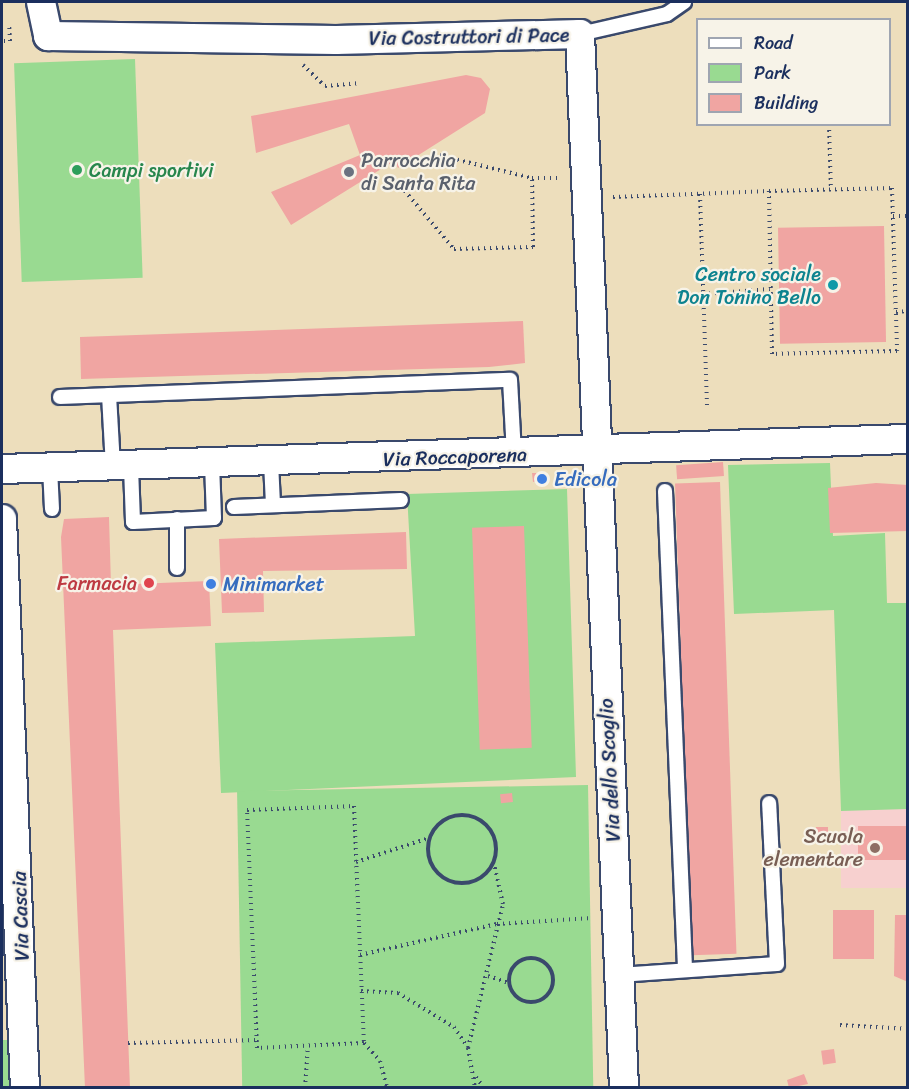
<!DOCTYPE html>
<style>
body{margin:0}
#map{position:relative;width:909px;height:1089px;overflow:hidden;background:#eddebc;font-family:Sriracha,sans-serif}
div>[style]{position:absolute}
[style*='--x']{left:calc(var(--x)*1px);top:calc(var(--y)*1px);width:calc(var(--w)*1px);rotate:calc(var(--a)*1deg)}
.built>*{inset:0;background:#f7d0cf;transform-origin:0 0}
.green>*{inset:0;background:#99da91;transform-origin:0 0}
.building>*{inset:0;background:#f0a5a2;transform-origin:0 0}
.path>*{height:4px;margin-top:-2px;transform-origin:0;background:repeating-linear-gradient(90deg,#3a496c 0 1.5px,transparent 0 6px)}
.path>.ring{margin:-2px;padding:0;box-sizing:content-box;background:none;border:4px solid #3a496c;border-radius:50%}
.roads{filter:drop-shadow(2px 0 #3a496c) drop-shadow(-2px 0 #3a496c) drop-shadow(0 2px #3a496c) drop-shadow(0 -2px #3a496c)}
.lane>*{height:14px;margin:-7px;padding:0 7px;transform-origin:7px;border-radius:7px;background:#fff}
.street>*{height:28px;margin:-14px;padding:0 14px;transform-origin:14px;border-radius:14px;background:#fff}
.dots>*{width:16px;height:16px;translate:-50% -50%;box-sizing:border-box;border:3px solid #f7f3e8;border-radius:50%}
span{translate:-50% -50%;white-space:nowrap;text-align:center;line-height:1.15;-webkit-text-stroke:4.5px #f7f3e8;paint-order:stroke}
.street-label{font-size:20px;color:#1b2f5e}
.worship-label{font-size:20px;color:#5b616d}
.left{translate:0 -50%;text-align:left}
.leisure-label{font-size:20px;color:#27864d}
.culture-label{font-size:20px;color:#0d838f}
.right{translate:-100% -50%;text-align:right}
.shop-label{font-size:20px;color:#366cbe}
.health-label{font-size:20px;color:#be3a42}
.education-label{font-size:20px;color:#785e54}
.frame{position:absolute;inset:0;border:3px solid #1b2f5e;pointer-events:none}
.legend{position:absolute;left:696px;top:18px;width:195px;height:108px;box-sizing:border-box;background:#f7f3e8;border:2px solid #9fa5b1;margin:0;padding:8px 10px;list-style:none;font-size:18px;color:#1b2f5e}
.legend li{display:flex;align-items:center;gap:12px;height:30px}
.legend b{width:30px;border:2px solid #9fa5b1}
</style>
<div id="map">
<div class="built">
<div style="left:907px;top:809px;width:79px;height:66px;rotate:90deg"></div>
</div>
<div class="green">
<div style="left:135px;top:59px;width:219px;height:121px;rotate:88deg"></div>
<div style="clip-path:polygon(830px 463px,833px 536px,885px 533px,887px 603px,907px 603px,907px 809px,841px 811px,834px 610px,734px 614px,728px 465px)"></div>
<div style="clip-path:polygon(567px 489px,576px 777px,221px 793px,215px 643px,415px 636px,407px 494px)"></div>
<div style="left:588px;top:785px;width:302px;height:351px;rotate:89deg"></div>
<div style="left:25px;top:1040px;width:47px;height:23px;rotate:90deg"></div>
</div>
<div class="building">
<div style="clip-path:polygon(466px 75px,481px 78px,490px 89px,485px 113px,398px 168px,394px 161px,291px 225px,271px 192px,360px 155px,349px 124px,256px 153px,251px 116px)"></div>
<div style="left:884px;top:226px;width:116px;height:106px;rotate:89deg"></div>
<div style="clip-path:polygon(523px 321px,525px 363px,489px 367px,81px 379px,80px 337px)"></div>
<div style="left:723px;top:462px;width:14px;height:47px;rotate:86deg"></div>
<div style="clip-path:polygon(532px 473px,547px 473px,547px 479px,533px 482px)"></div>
<div style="left:720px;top:482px;width:472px;height:45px;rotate:88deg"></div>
<div style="clip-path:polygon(876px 483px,908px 485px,908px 531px,830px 533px,828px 488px)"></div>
<div style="clip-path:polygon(109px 517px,111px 585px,209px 581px,211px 626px,113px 630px,130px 1088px,85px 1088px,61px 537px,64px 519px)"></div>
<div style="left:524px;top:526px;width:222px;height:52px;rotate:88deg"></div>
<div style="clip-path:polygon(406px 532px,407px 569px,263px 571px,264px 612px,222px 613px,219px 539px)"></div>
<div style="left:512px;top:793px;width:9px;height:12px;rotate:84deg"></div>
<div style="left:908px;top:826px;width:34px;height:50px;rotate:90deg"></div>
<div style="left:816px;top:827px;width:12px;height:14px"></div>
<div style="left:833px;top:910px;width:41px;height:49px"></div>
<div style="clip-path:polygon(895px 915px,908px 915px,908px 982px,894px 976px)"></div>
<div style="left:834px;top:1049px;width:14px;height:13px;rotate:82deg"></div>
<div style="clip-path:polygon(804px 1074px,808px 1084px,789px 1088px,787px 1080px)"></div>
</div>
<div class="path">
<div style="--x:4;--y:41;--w:6;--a:0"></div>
<div style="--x:10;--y:41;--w:18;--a:-93"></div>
<div style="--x:303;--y:65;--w:30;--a:44"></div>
<div style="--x:325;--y:86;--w:35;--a:-5"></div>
<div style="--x:829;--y:124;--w:66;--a:88.3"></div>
<div style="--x:434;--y:154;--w:101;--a:13.8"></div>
<div style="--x:532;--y:178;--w:28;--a:0"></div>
<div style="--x:393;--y:177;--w:94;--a:49.7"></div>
<div style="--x:454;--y:249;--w:79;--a:-1.5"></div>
<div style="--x:533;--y:247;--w:69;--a:-90.8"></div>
<div style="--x:892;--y:188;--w:163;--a:88.2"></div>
<div style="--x:897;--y:351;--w:125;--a:178.6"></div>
<div style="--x:772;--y:354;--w:163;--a:-91.1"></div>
<div style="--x:769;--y:191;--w:123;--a:-1.4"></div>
<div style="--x:700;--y:194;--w:212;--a:88.1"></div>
<div style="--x:613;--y:197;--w:156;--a:-2.2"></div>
<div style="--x:893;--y:216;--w:15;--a:0"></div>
<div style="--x:703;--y:294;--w:67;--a:-4.3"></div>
<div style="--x:896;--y:312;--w:12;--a:-5"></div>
<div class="ring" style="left:428px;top:815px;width:64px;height:64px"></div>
<div style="--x:356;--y:862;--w:77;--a:-18.2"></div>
<div style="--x:360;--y:955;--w:140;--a:-12.8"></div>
<div style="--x:497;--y:924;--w:95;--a:-3.6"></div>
<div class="ring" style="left:509px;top:958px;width:40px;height:40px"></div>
<div style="--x:488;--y:976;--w:22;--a:18"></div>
<div style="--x:361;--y:991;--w:37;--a:3"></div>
<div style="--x:398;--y:993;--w:66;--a:31.3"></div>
<div style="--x:454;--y:1027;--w:25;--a:56"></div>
<div style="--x:468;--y:1048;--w:41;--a:80.1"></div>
<div style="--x:840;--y:1025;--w:68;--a:3.4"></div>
<div style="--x:128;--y:1043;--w:129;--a:-1.3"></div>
<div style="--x:364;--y:1043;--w:107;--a:177.3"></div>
<div style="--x:257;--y:1048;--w:238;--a:-92.4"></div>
<div style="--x:247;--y:810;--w:107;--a:-2.1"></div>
<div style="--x:354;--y:806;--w:237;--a:87.6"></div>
<div style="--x:364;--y:1043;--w:24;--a:48"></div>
<div style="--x:380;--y:1061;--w:28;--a:75"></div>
<div style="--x:468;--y:1048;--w:148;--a:-76.3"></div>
<div style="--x:503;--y:904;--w:41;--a:-102.7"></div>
<div style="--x:476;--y:1077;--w:14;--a:54"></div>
<div style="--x:305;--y:1088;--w:42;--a:-85.9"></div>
</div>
<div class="roads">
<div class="lane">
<div style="--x:580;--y:34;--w:89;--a:-12.9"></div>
<div style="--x:667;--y:14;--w:21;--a:-35"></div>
<div style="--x:109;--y:395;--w:72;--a:86.8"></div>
<div style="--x:60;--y:397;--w:450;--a:-2.2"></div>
<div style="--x:510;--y:380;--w:75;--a:86.9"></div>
<div style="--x:271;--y:462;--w:43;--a:87.3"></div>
<div style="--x:131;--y:467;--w:55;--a:87.9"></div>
<div style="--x:133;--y:522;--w:81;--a:-2.8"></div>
<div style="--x:214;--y:518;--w:54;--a:-92.1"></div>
<div style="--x:50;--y:468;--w:41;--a:87.2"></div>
<div style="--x:665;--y:491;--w:479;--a:87.6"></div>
<div style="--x:234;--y:507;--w:167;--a:-2.4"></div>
<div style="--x:177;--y:568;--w:49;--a:-90"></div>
<div style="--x:619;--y:975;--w:158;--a:-4"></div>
<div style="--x:777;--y:964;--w:161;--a:-92.8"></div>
</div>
<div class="street">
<div style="--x:41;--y:2;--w:35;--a:78"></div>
<div style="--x:48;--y:36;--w:288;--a:0.8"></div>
<div style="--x:336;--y:40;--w:244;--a:-1.4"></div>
<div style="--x:580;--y:34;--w:1055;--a:87.61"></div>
<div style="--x:2;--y:469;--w:906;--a:-1.9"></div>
<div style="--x:2;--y:519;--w:569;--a:87.69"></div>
</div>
</div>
<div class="dots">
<div style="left:77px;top:170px;background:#2e9e5b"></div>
<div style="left:349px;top:172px;background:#6b7280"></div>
<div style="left:833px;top:285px;background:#0f9aa8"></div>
<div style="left:542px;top:479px;background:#3f7fe0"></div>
<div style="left:149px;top:583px;background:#e0444e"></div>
<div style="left:211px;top:584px;background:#3f7fe0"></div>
<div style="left:875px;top:848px;background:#8d6e63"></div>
</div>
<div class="street-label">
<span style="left:469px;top:37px;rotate:-1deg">Via Costruttori di Pace</span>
<span style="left:455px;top:457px;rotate:-2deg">Via Roccaporena</span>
<span style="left:610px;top:770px;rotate:-93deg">Via dello Scoglio</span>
<span style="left:21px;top:916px;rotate:-92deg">Via Cascia</span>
</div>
<div class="worship-label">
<span class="left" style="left:361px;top:172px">Parrocchia<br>di Santa Rita</span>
</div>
<div class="leisure-label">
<span class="left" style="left:89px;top:170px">Campi sportivi</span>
</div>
<div class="culture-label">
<span class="right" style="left:821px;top:286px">Centro sociale<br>Don Tonino Bello</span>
</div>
<div class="shop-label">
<span class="left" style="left:554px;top:479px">Edicola</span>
<span class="left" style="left:223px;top:584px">Minimarket</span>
</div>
<div class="health-label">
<span class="right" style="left:137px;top:583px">Farmacia</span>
</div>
<div class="education-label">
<span class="right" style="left:863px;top:848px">Scuola<br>elementare</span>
</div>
<div class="frame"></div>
<ul class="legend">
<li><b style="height:8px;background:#fff"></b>Road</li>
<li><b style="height:16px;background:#99da91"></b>Park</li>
<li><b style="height:16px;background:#f0a5a2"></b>Building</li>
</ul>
</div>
